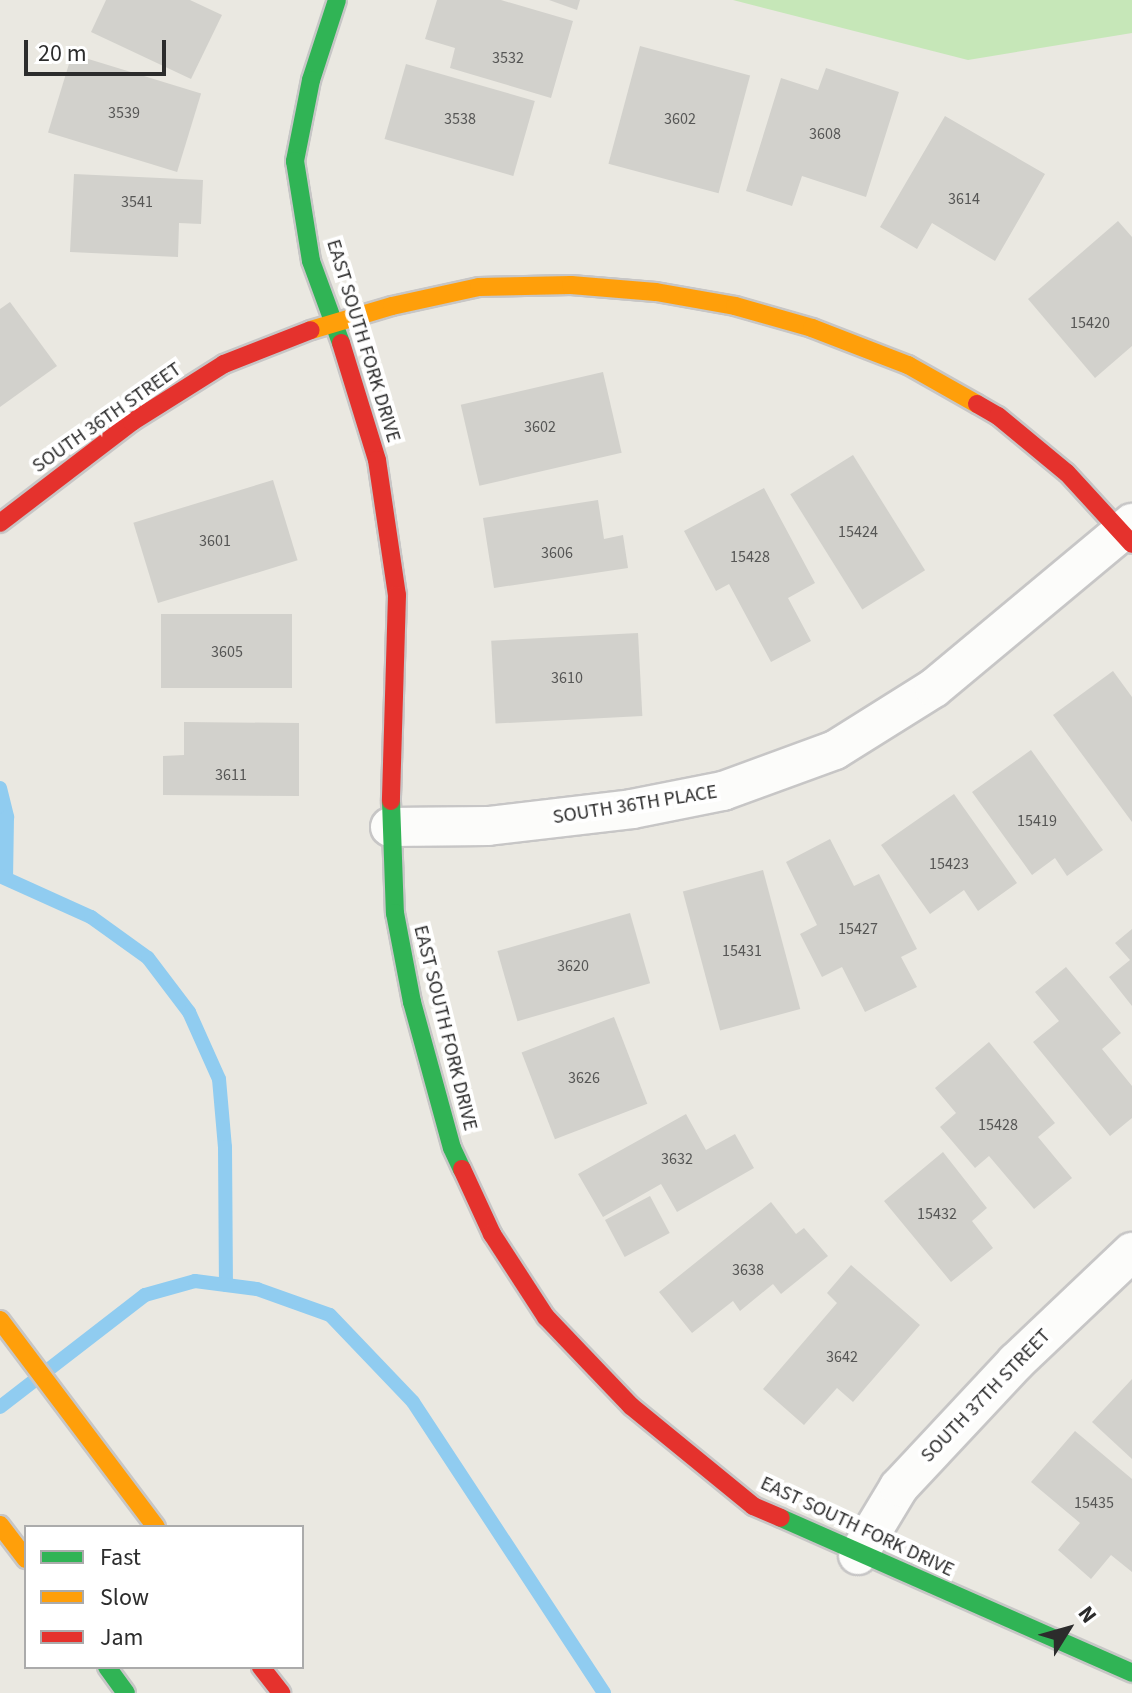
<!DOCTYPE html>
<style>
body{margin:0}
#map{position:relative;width:1132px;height:1693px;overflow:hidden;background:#eae8e1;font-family:"Source Sans 3",sans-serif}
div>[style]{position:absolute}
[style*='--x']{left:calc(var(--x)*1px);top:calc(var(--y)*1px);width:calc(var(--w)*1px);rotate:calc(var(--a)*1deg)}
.green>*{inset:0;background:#c6e7b8}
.stream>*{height:14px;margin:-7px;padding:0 7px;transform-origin:7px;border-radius:7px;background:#90ccf0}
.building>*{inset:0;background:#d2d1cc;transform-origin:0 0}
.roads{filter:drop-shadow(2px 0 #c7c6c6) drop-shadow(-2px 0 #c7c6c6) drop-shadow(0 2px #c7c6c6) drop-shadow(0 -2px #c7c6c6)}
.street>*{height:38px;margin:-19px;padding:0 19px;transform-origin:19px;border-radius:19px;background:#fcfcfa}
.fast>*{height:18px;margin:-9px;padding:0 9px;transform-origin:9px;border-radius:9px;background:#30b455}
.slow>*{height:18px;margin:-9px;padding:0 9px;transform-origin:9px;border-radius:9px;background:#ff9f0a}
.jam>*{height:18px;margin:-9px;padding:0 9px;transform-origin:9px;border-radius:9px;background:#e5322d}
span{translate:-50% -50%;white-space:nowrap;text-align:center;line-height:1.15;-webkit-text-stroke:8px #fff;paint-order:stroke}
.number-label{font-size:16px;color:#565655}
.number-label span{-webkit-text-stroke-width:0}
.street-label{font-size:20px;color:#2c2c2c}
.legend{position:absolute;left:24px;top:1525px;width:280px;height:144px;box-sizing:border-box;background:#fff;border:2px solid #ababab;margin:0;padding:10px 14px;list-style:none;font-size:24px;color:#2c2c2c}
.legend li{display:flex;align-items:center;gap:16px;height:40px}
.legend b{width:40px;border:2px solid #ababab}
.north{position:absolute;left:1028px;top:1589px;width:80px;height:80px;-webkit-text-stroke:6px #fff;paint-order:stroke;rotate:53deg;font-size:22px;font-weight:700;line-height:32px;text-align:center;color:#2c2c2c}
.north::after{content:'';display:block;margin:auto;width:28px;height:36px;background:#2c2c2c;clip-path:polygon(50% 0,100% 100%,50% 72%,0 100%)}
.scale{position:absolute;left:24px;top:40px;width:142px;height:36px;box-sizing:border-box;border:4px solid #2c2c2c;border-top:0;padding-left:10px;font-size:24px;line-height:28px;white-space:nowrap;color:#2c2c2c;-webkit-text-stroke:6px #fff;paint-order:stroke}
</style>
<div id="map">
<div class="green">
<div style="clip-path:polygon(733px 0,1132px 0,1132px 33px,968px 60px)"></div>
</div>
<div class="stream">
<div style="--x:0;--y:788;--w:30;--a:76"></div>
<div style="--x:7;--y:817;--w:61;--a:90.9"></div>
<div style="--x:0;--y:876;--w:100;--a:24.3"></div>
<div style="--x:91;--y:917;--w:70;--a:35.7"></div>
<div style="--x:148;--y:958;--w:68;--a:52.8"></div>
<div style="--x:189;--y:1012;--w:73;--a:65.9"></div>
<div style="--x:219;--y:1079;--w:68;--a:85"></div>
<div style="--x:225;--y:1147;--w:138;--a:89.6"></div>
<div style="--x:0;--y:1407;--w:183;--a:-37.7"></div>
<div style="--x:145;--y:1295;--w:52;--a:-15.6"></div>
<div style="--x:195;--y:1281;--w:63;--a:7.4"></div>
<div style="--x:257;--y:1289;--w:77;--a:19.6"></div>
<div style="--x:330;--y:1315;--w:120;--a:46.3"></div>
<div style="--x:413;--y:1402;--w:348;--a:56.7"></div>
</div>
<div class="building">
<div style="clip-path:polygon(106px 0,190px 0,222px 15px,191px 79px,91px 32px)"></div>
<div style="clip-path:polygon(437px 0,501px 0,573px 21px,551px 98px,450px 68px,455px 48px,425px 39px)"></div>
<div style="clip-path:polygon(549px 0,580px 0,577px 10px)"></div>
<div style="left:640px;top:46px;width:114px;height:122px;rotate:15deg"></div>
<div style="left:72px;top:54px;width:135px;height:82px;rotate:17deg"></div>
<div style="left:406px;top:64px;width:134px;height:78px;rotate:16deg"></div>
<div style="clip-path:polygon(826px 68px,899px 92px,866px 197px,802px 176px,792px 206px,746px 191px,781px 78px,818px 90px)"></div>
<div style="clip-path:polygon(945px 116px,1045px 174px,995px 261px,932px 223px,917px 249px,880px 227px)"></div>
<div style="clip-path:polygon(74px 174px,203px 180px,201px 224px,179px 223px,178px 257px,70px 252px)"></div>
<div style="clip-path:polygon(1118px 221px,1132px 237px,1132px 346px,1095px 378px,1028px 299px)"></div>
<div style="clip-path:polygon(10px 302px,57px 366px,0 407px,0 309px)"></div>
<div style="left:603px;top:372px;width:83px;height:146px;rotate:77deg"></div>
<div style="left:853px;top:455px;width:136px;height:74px;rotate:58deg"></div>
<div style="left:273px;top:480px;width:84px;height:146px;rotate:73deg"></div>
<div style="clip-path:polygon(764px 488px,815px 583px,788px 598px,811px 641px,771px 662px,729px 584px,716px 591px,684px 531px)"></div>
<div style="clip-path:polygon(598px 500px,604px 539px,623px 535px,628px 568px,494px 588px,483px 518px)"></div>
<div style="left:161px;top:614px;width:131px;height:74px"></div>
<div style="left:638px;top:633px;width:83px;height:147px;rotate:87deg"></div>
<div style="clip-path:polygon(1113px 671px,1132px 697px,1132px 822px,1053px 715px)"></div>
<div style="clip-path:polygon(184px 722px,299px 723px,299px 796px,163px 795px,163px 756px,184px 755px)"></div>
<div style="clip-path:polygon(1031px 750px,1103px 850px,1067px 876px,1055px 858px,1032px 875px,972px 792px)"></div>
<div style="clip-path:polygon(954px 794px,1017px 883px,978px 911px,964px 890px,930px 914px,881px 845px)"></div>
<div style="clip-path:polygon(830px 839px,854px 886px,879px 874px,917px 949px,901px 957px,917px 987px,865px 1012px,842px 967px,822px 977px,800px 934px,817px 925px,786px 862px)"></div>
<div style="left:763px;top:870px;width:144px;height:83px;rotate:75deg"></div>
<div style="left:630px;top:913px;width:73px;height:138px;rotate:74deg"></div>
<div style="clip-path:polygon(1132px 929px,1132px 1006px,1109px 977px,1130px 960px,1115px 943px)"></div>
<div style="clip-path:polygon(1066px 967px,1121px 1033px,1102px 1049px,1132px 1086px,1132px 1118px,1110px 1136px,1033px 1042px,1059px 1021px,1035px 992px)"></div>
<div style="left:614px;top:1017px;width:93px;height:99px;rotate:69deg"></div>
<div style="clip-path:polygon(989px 1042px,1055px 1123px,1038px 1137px,1072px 1178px,1034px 1209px,989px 1156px,975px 1168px,940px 1127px,956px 1113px,935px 1088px)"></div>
<div style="clip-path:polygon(686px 1114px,706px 1150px,735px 1134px,754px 1168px,677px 1212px,661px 1184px,603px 1217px,578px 1174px)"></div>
<div style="clip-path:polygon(943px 1152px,987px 1208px,972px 1221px,993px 1248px,951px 1282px,884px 1201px)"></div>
<div style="left:650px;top:1196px;width:42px;height:51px;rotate:62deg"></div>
<div style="clip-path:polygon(771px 1202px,796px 1234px,804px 1228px,828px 1256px,781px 1294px,773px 1284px,740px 1311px,733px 1301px,692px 1333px,659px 1292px)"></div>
<div style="clip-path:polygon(851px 1265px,920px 1325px,853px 1402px,837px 1388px,804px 1425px,763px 1389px,837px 1303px,827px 1293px)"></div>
<div style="clip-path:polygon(1132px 1379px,1132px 1459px,1092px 1422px)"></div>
<div style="clip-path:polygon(1075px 1431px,1132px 1479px,1132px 1572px,1111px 1555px,1091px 1579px,1058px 1550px,1080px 1523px,1031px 1482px)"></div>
</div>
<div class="roads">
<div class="street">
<div style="--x:390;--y:827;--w:98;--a:-0.6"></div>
<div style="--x:488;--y:826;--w:145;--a:-6.7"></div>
<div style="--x:632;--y:809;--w:93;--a:-11.2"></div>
<div style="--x:723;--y:791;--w:119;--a:-20.1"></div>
<div style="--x:835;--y:750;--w:117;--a:-32.1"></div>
<div style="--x:934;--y:688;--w:258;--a:-39.8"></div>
<div style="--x:858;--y:1555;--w:79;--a:-58.9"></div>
<div style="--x:899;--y:1487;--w:171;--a:-46.9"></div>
<div style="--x:1016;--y:1362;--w:160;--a:-43.5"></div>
</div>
<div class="fast">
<div style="--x:337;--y:0;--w:84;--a:108"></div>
<div style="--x:311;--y:80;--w:83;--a:101.2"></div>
<div style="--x:295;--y:161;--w:101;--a:80.9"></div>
<div style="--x:311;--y:261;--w:87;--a:69.9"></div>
<div style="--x:391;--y:801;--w:112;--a:88"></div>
<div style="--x:395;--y:913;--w:91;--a:79.2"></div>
<div style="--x:412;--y:1002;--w:151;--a:74.7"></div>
<div style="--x:452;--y:1148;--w:23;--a:65"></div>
<div style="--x:781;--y:1518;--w:384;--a:23.8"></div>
<div style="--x:107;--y:1667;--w:32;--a:54"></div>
</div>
<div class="slow">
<div style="--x:311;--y:330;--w:84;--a:-16.5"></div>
<div style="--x:392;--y:306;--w:89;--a:-12.3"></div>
<div style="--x:479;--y:287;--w:92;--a:-1.2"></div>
<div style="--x:571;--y:285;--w:85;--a:4.7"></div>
<div style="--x:656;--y:292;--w:80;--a:10"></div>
<div style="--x:735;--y:306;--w:80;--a:15.9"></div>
<div style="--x:812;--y:328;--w:103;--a:21.1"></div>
<div style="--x:908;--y:365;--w:79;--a:29.5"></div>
<div style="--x:0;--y:1320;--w:259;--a:53"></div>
<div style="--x:0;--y:1525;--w:43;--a:52.6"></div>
</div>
<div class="jam">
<div style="--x:341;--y:343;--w:122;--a:72.9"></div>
<div style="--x:377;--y:460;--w:136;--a:81.6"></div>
<div style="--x:397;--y:595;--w:206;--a:91.7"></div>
<div style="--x:977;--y:404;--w:24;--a:30"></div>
<div style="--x:998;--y:416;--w:89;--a:39.6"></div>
<div style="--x:1067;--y:473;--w:96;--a:47.5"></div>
<div style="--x:0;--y:523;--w:166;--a:-37.4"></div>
<div style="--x:132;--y:422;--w:109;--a:-32.2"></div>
<div style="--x:224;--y:364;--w:93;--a:-21.3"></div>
<div style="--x:462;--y:1169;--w:72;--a:65.2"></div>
<div style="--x:492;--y:1234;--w:99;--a:57"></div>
<div style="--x:546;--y:1317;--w:123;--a:46.3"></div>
<div style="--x:631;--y:1406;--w:158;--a:39.3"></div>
<div style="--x:753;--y:1506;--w:30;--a:23"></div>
<div style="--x:261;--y:1667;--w:33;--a:52"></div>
</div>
</div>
<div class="number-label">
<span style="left:508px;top:58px">3532</span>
<span style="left:124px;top:113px">3539</span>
<span style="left:460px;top:119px">3538</span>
<span style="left:680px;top:119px">3602</span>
<span style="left:825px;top:134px">3608</span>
<span style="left:964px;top:199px">3614</span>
<span style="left:137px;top:202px">3541</span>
<span style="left:1090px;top:323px">15420</span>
<span style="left:540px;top:427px">3602</span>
<span style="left:858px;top:532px">15424</span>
<span style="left:215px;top:541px">3601</span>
<span style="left:557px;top:553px">3606</span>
<span style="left:750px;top:557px">15428</span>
<span style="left:227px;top:652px">3605</span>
<span style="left:567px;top:678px">3610</span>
<span style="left:231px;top:775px">3611</span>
<span style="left:1037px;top:821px">15419</span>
<span style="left:949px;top:864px">15423</span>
<span style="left:858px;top:929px">15427</span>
<span style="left:742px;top:951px">15431</span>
<span style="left:573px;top:966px">3620</span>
<span style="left:584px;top:1078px">3626</span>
<span style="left:998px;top:1125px">15428</span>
<span style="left:677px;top:1159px">3632</span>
<span style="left:937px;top:1214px">15432</span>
<span style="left:748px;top:1270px">3638</span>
<span style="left:842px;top:1357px">3642</span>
<span style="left:1094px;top:1503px">15435</span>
</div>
<div class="street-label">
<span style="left:363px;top:341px;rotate:73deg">EAST SOUTH FORK DRIVE</span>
<span style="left:107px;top:418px;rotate:-35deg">SOUTH 36TH STREET</span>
<span style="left:635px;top:805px;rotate:-9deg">SOUTH 36TH PLACE</span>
<span style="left:445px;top:1028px;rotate:76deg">EAST SOUTH FORK DRIVE</span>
<span style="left:986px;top:1396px;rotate:-46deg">SOUTH 37TH STREET</span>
<span style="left:857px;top:1527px;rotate:25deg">EAST SOUTH FORK DRIVE</span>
</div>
<ul class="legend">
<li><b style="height:10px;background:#30b455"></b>Fast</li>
<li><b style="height:10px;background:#ff9f0a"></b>Slow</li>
<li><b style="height:10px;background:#e5322d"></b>Jam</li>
</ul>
<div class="north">N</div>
<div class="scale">20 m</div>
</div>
